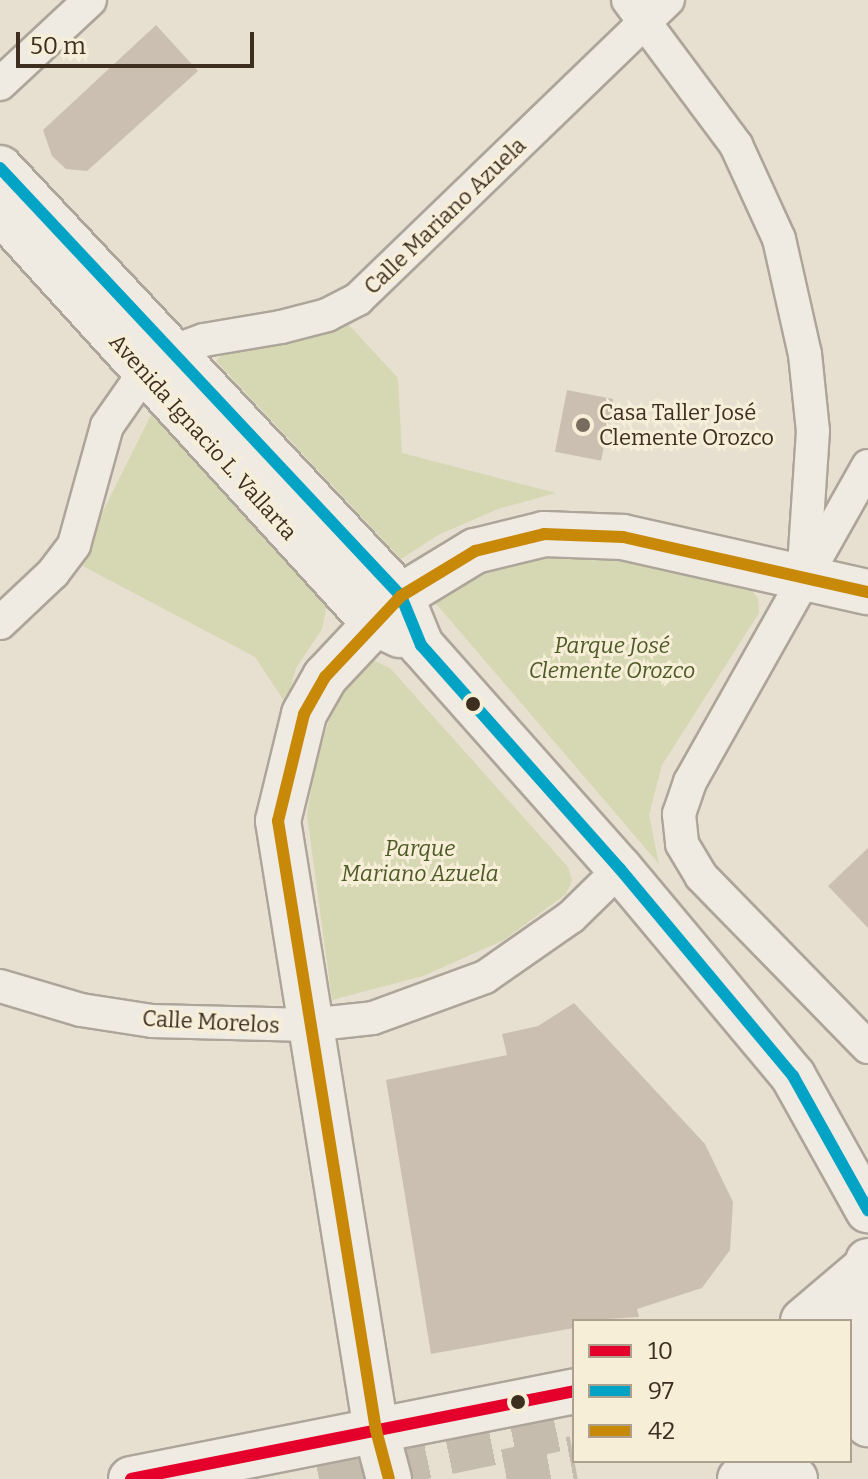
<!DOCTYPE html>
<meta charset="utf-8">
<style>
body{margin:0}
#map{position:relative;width:868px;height:1479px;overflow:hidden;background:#e7e0d1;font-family:Bitter,serif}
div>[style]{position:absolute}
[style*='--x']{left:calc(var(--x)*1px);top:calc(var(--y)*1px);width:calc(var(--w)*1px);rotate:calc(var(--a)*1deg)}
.green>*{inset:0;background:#d6d7b3}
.building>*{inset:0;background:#cbbfb2;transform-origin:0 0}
.primary-tunnel>*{height:44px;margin-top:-22px;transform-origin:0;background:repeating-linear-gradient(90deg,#c5bcae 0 44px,transparent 0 66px)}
.roads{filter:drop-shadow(2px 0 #ada599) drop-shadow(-2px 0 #ada599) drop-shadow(0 2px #ada599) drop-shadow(0 -2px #ada599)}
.street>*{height:32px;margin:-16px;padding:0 16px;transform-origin:16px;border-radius:16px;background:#efebe3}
.secondary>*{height:44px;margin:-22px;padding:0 22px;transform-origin:22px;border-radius:22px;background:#efebe3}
.bus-1>*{height:12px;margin:-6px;padding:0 6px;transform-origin:6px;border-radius:6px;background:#e4002b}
.bus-2>*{height:12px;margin:-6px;padding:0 6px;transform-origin:6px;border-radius:6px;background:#03a3c5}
.bus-3>*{height:12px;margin:-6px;padding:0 6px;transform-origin:6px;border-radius:6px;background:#c88808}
.dots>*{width:22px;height:22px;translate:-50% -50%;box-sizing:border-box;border:4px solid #f7eed8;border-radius:50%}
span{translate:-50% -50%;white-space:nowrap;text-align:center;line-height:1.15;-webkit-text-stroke:6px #f7eed8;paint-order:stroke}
.street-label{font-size:22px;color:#3d2e20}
.poi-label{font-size:22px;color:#3d2e20}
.left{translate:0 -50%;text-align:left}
.park-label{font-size:22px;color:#4d5a26;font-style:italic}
.legend{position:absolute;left:572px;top:1319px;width:280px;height:144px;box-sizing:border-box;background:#f7eed8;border:2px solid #ada18e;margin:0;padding:10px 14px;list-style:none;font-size:24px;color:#3d2e20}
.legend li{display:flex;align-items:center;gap:16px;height:40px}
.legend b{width:40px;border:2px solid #ada18e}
.scale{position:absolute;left:16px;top:32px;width:238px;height:36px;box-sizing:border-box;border:4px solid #3d2e20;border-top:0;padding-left:10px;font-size:24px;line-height:28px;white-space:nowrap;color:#3d2e20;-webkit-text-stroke:6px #f7eed8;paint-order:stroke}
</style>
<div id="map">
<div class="green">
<div style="clip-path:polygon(348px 324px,398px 378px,402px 453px,556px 493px,498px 509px,438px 535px,401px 559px,216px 361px,231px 346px)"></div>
<div style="clip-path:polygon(153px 411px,327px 604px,322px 629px,296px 668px,286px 704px,255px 657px,77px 563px)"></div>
<div style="clip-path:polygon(589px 550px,748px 586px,758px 598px,759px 613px,662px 765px,649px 815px,659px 864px,432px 599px,494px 562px)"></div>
<div style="clip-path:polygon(373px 660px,390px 668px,568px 867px,572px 881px,566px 894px,504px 940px,423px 976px,332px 1000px,307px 815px,317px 750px,340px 694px,357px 670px)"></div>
</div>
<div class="building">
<div style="clip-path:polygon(156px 25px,198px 71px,87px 171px,66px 169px,52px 156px,43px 130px)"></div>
<div style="left:567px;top:390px;width:47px;height:63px;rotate:11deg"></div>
<div style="clip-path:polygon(868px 848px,868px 928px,828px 886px)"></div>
<div style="clip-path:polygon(574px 1003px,705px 1144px,733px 1202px,730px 1250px,702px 1288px,637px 1309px,639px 1317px,574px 1321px,574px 1328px,431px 1354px,386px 1080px,507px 1055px,502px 1034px,538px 1026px)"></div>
</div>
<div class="primary-tunnel">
<div style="--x:505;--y:1471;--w:70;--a:-10.7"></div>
<div style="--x:319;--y:1479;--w:260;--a:-11.7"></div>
</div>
<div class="roads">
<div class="street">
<div style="--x:628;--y:0;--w:181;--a:53.3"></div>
<div style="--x:736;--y:145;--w:103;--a:65.4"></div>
<div style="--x:779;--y:239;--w:118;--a:77.3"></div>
<div style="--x:805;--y:354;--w:77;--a:84.1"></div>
<div style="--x:813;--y:431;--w:136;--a:93.8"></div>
<div style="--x:0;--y:84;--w:123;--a:-43"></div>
<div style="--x:868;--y:466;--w:363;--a:119.4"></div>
<div style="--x:690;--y:782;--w:34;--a:109"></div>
<div style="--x:679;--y:814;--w:30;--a:84"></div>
<div style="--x:682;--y:844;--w:37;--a:59"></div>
<div style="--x:701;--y:876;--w:239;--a:45.7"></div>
<div style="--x:0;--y:623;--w:73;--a:-43.3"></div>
<div style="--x:53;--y:573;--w:35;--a:-53"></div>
<div style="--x:74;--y:545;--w:123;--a:-74.5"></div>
<div style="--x:107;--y:426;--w:65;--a:-55.1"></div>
<div style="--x:144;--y:373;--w:34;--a:-38"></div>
<div style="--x:171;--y:352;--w:35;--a:-20"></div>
<div style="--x:204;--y:340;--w:78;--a:-9.6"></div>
<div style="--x:281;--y:327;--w:48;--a:-14.6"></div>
<div style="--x:327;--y:315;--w:35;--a:-27"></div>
<div style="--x:358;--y:299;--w:431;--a:-44"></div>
<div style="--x:0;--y:986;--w:84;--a:16.5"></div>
<div style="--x:81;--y:1010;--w:72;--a:8.8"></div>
<div style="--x:152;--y:1021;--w:157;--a:1.5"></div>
<div style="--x:309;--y:1025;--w:64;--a:-6.2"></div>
<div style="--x:373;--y:1018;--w:119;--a:-20.1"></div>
<div style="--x:485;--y:977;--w:105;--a:-34.9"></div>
<div style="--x:571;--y:917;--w:69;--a:-44.4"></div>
</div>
<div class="secondary">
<div style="--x:0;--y:168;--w:587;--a:46.87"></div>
<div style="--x:401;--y:596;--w:53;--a:67.8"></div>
<div style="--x:421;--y:645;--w:300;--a:48.4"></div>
<div style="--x:620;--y:869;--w:270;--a:50.1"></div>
<div style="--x:793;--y:1076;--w:154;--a:60.8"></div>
<div style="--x:0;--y:211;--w:555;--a:47.77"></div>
<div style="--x:373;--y:622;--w:30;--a:26"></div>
<div style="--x:868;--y:1261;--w:55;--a:105.8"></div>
<div style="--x:853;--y:1314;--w:48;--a:90"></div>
<div style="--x:853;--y:1362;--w:64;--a:76.4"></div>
<div style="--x:803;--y:1321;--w:80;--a:-40.4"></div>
<div style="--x:131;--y:1479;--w:452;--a:-11.2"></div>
<div style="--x:389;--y:1479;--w:51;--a:-104.9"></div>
<div style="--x:376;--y:1430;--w:617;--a:-99.14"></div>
<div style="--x:278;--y:821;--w:110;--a:-76.3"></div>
<div style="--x:304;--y:714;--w:43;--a:-60.4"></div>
<div style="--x:325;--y:677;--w:111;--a:-46.8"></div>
<div style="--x:401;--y:596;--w:87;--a:-31.3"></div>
<div style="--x:475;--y:551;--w:71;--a:-13.8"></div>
<div style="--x:544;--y:534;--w:79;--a:2.2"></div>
<div style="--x:623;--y:537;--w:251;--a:12.7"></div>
<div style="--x:740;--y:1479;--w:55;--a:0"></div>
</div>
</div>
<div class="bus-1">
<div style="--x:131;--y:1479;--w:452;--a:-11.2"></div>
</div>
<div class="bus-2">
<div style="--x:0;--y:168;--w:587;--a:46.87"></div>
<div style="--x:401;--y:596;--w:53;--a:67.8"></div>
<div style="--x:421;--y:645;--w:300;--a:48.4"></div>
<div style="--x:620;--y:869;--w:270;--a:50.1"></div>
<div style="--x:793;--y:1076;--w:154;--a:60.8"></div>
</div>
<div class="bus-3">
<div style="--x:389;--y:1479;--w:51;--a:-104.9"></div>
<div style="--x:376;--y:1430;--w:617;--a:-99.14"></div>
<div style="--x:278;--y:821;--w:110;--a:-76.3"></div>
<div style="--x:304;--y:714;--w:43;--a:-60.4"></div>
<div style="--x:325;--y:677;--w:111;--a:-46.8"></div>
<div style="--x:401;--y:596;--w:87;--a:-31.3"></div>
<div style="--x:475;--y:551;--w:71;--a:-13.8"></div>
<div style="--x:544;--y:534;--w:79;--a:2.2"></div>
<div style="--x:623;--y:537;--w:251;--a:12.7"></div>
</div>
<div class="dots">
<div style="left:583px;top:425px;background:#786c5e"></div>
<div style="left:473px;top:704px;background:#3d2e20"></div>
<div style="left:518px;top:1402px;background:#3d2e20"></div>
</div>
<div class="street-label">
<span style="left:445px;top:216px;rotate:-44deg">Calle Mariano Azuela</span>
<span style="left:203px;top:437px;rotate:48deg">Avenida Ignacio L. Vallarta</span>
<span style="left:211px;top:1022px;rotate:3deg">Calle Morelos</span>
</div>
<div class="poi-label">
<span class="left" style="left:599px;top:425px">Casa Taller José<br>Clemente Orozco</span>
</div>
<div class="park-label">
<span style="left:612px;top:658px">Parque José<br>Clemente Orozco</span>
<span style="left:420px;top:861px">Parque<br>Mariano Azuela</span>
</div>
<ul class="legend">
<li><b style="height:10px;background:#e4002b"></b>10</li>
<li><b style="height:10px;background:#03a3c5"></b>97</li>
<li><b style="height:10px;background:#c88808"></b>42</li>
</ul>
<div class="scale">50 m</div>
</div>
